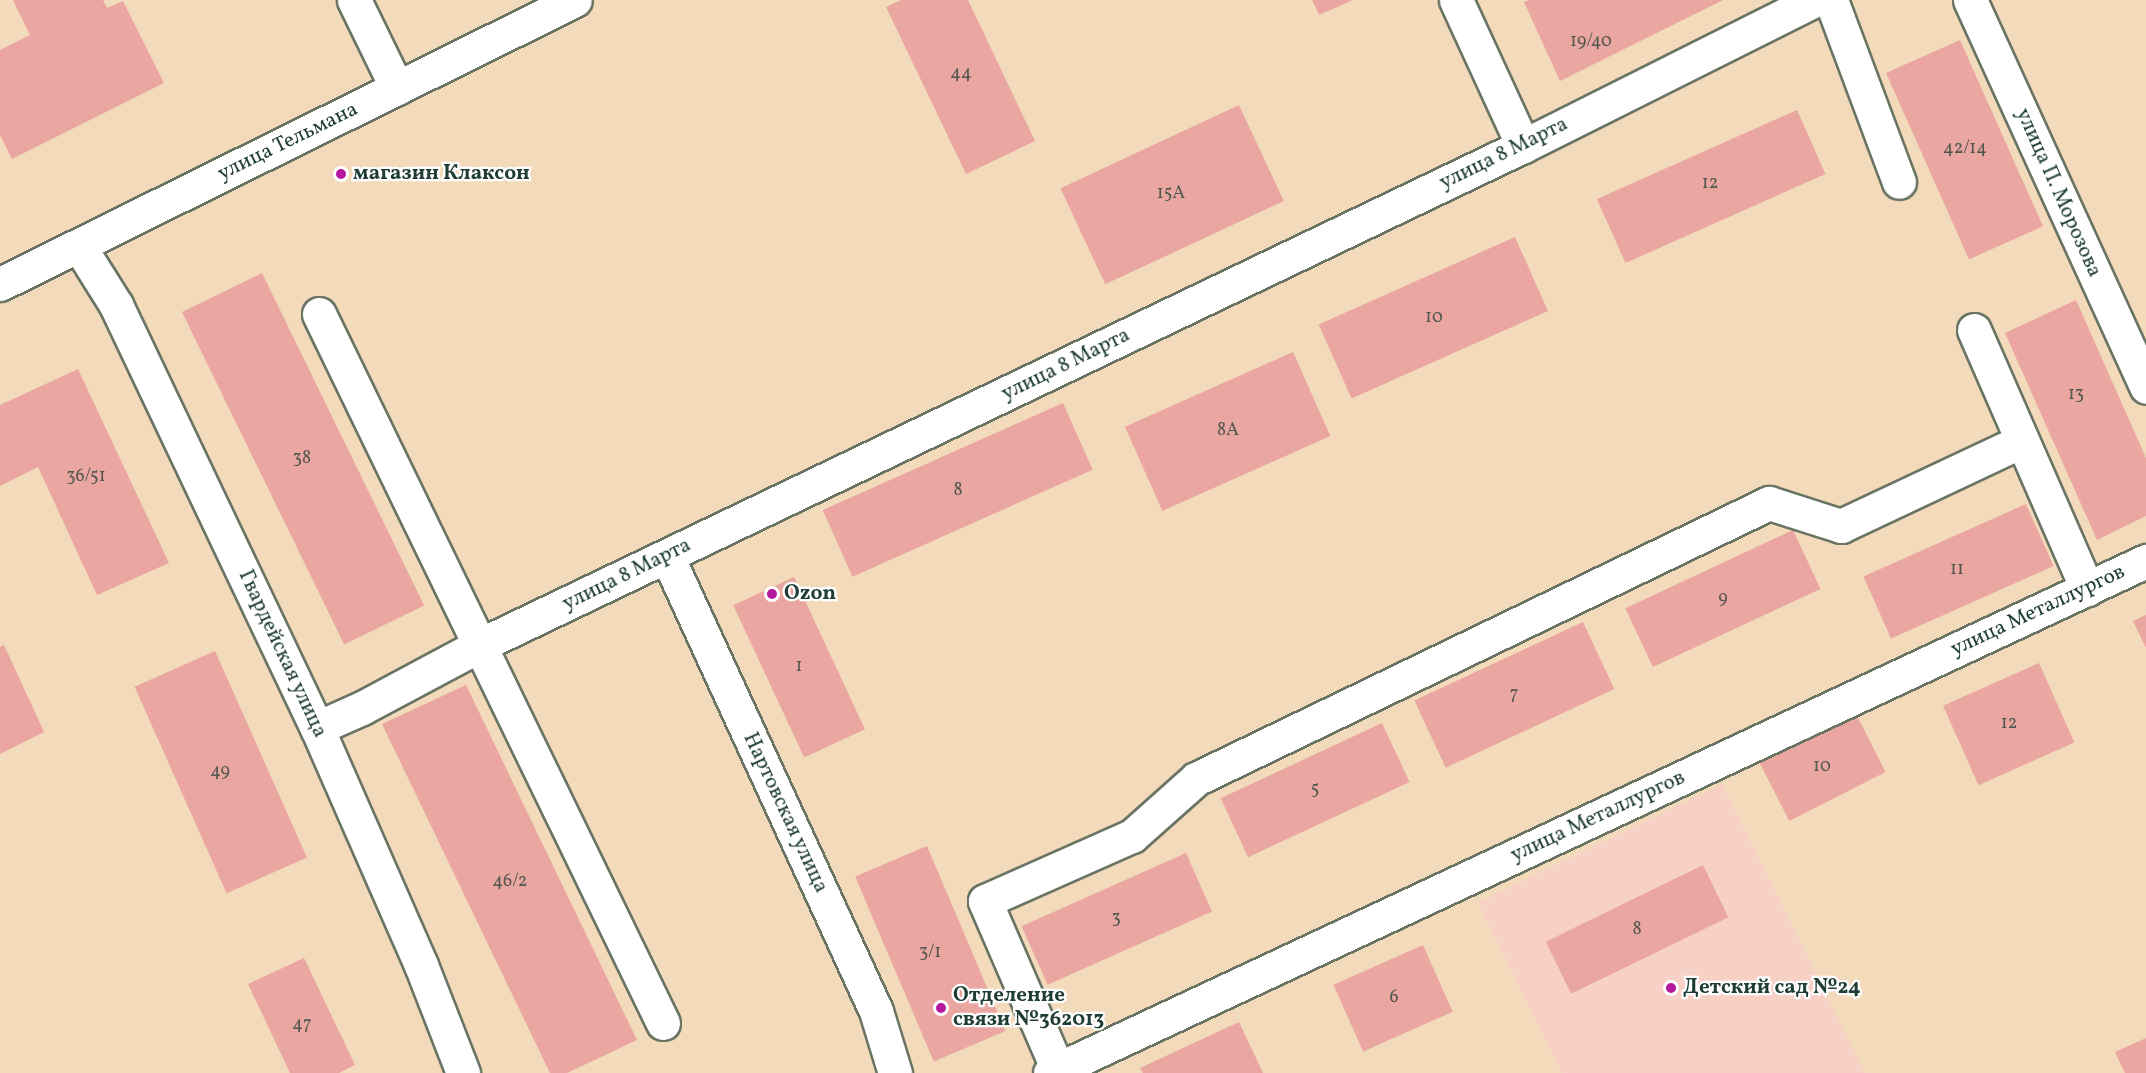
<!DOCTYPE html>
<meta charset="utf-8">
<style>
body{margin:0}
#map{position:relative;width:2146px;height:1073px;overflow:hidden;background:#f2daba;font-family:Vollkorn,serif}
div>[style]{position:absolute}
[style*='--x']{left:calc(var(--x)*1px);top:calc(var(--y)*1px);width:calc(var(--w)*1px);rotate:calc(var(--a)*1deg)}
.built>*{inset:0;background:#f7d1c6}
.building>*{inset:0;background:#eaa6a1;transform-origin:0 0}
.roads{filter:drop-shadow(2px 0 #697463) drop-shadow(-2px 0 #697463) drop-shadow(0 2px #697463) drop-shadow(0 -2px #697463)}
.minor>*{height:33px;margin:-16.5px;padding:0 16.5px;transform-origin:16.5px;border-radius:16.5px;background:#fff}
.dots>*{width:16px;height:16px;translate:-50% -50%;box-sizing:border-box;border:3px solid #fff;border-radius:50%}
span{translate:-50% -50%;white-space:nowrap;text-align:center;line-height:1.15;-webkit-text-stroke:4.5px #fff;paint-order:stroke}
.number-label{font-size:18px;color:#52574f}
.number-label span{-webkit-text-stroke-width:0}
.street-label{font-size:21px;color:#1f3d34}
.poi-label{font-size:21px;color:#1f3d34;font-weight:700}
.left{translate:0 -50%;text-align:left}
</style>
<div id="map">
<div class="built">
<div style="clip-path:polygon(1722px 784px,1865px 1073px,1562px 1073px,1478px 903px)"></div>
</div>
<div class="building">
<div style="clip-path:polygon(13px 0,103px 0,107px 8px,123px 1px,164px 83px,12px 159px,0 135px,0 50px,30px 35px)"></div>
<div style="clip-path:polygon(901px 0,968px 0,1035px 141px,966px 174px,886px 7px)"></div>
<div style="clip-path:polygon(1312px 0,1353px 0,1319px 15px)"></div>
<div style="clip-path:polygon(1529px 0,1723px 0,1560px 81px,1524px 2px)"></div>
<div style="left:1960px;top:40px;width:204px;height:81px;rotate:66deg"></div>
<div style="left:1239px;top:105px;width:106px;height:197px;rotate:65deg"></div>
<div style="left:1797px;top:110px;width:70px;height:219px;rotate:66deg"></div>
<div style="left:1515px;top:237px;width:81px;height:215px;rotate:66deg"></div>
<div style="left:262px;top:273px;width:370px;height:89px;rotate:64deg"></div>
<div style="clip-path:polygon(2076px 300px,2146px 458px,2146px 516px,2097px 540px,2005px 333px)"></div>
<div style="left:1293px;top:352px;width:92px;height:184px;rotate:66deg"></div>
<div style="clip-path:polygon(78px 369px,169px 563px,97px 595px,38px 467px,0 486px,0 405px)"></div>
<div style="left:1063px;top:403px;width:73px;height:263px;rotate:66deg"></div>
<div style="left:2026px;top:504px;width:68px;height:178px;rotate:66deg"></div>
<div style="left:1793px;top:530px;width:65px;height:185px;rotate:65deg"></div>
<div style="left:794px;top:577px;width:168px;height:67px;rotate:65deg"></div>
<div style="clip-path:polygon(2146px 615px,2146px 648px,2133px 621px)"></div>
<div style="left:1583px;top:622px;width:74px;height:186px;rotate:65deg"></div>
<div style="clip-path:polygon(4px 645px,44px 732px,0 754px,0 647px)"></div>
<div style="left:215px;top:651px;width:226px;height:88px;rotate:66deg"></div>
<div style="left:2039px;top:663px;width:87px;height:105px;rotate:66deg"></div>
<div style="clip-path:polygon(466px 685px,637px 1040px,567px 1073px,550px 1073px,382px 724px)"></div>
<div style="left:1856px;top:714px;width:65px;height:108px;rotate:63deg"></div>
<div style="left:1382px;top:723px;width:65px;height:178px;rotate:65deg"></div>
<div style="left:927px;top:846px;width:201px;height:78px;rotate:67deg"></div>
<div style="left:1186px;top:853px;width:64px;height:180px;rotate:66deg"></div>
<div style="left:1703px;top:865px;width:58px;height:175px;rotate:64deg"></div>
<div style="left:1423px;top:945px;width:73px;height:98px;rotate:66deg"></div>
<div style="clip-path:polygon(304px 958px,355px 1065px,339px 1073px,290px 1073px,248px 984px)"></div>
<div style="clip-path:polygon(1239px 1022px,1263px 1073px,1143px 1073px,1140px 1068px)"></div>
<div style="clip-path:polygon(2146px 1038px,2146px 1073px,2125px 1073px,2115px 1052px)"></div>
</div>
<div class="roads">
<div class="minor">
<div style="--x:354;--y:0;--w:98;--a:64"></div>
<div style="--x:1456;--y:0;--w:161;--a:65.3"></div>
<div style="--x:1831;--y:0;--w:194;--a:69.5"></div>
<div style="--x:1970;--y:0;--w:425;--a:65.5"></div>
<div style="--x:79;--y:246;--w:70;--a:57.9"></div>
<div style="--x:116;--y:305;--w:468;--a:64.6"></div>
<div style="--x:317;--y:728;--w:259;--a:66.3"></div>
<div style="--x:421;--y:965;--w:116;--a:68.7"></div>
<div style="--x:0;--y:284;--w:641;--a:-26.29"></div>
<div style="--x:319;--y:314;--w:788;--a:64.12"></div>
<div style="--x:1974;--y:330;--w:283;--a:66.4"></div>
<div style="--x:667;--y:556;--w:501;--a:65.33"></div>
<div style="--x:876;--y:1011;--w:65;--a:73"></div>
<div style="--x:317;--y:728;--w:49;--a:-24"></div>
<div style="--x:362;--y:708;--w:134;--a:-28.1"></div>
<div style="--x:480;--y:645;--w:1156;--a:-25.57"></div>
<div style="--x:1523;--y:146;--w:326;--a:-26.6"></div>
<div style="--x:1058;--y:1070;--w:184;--a:-113.4"></div>
<div style="--x:985;--y:901;--w:161;--a:-23.9"></div>
<div style="--x:1132;--y:836;--w:86;--a:-41.7"></div>
<div style="--x:1196;--y:779;--w:636;--a:-25.72"></div>
<div style="--x:1769;--y:503;--w:76;--a:17.7"></div>
<div style="--x:1841;--y:526;--w:200;--a:-25.2"></div>
<div style="--x:1050;--y:1073;--w:1210;--a:-25.04"></div>
</div>
</div>
<div class="dots">
<div style="left:341px;top:174px;background:#b5179e"></div>
<div style="left:772px;top:594px;background:#b5179e"></div>
<div style="left:1671px;top:988px;background:#b5179e"></div>
<div style="left:941px;top:1008px;background:#b5179e"></div>
</div>
<div class="number-label">
<span style="left:1591px;top:42px">19/40</span>
<span style="left:961px;top:74px">44</span>
<span style="left:1965px;top:149px">42/14</span>
<span style="left:1710px;top:184px">12</span>
<span style="left:1171px;top:194px">15А</span>
<span style="left:1434px;top:318px">10</span>
<span style="left:2076px;top:395px">13</span>
<span style="left:1228px;top:431px">8А</span>
<span style="left:302px;top:459px">38</span>
<span style="left:86px;top:477px">36/51</span>
<span style="left:958px;top:491px">8</span>
<span style="left:1957px;top:570px">11</span>
<span style="left:1723px;top:599px">9</span>
<span style="left:799px;top:667px">1</span>
<span style="left:1514px;top:695px">7</span>
<span style="left:2009px;top:724px">12</span>
<span style="left:1822px;top:767px">10</span>
<span style="left:220px;top:772px">49</span>
<span style="left:1315px;top:790px">5</span>
<span style="left:510px;top:882px">46/2</span>
<span style="left:1116px;top:919px">3</span>
<span style="left:1637px;top:930px">8</span>
<span style="left:930px;top:953px">3/1</span>
<span style="left:1394px;top:998px">6</span>
<span style="left:302px;top:1025px">47</span>
</div>
<div class="street-label">
<span style="left:288px;top:142px;rotate:-26deg">улица Тельмана</span>
<span style="left:1504px;top:154px;rotate:-26deg">улица 8 Марта</span>
<span style="left:2058px;top:193px;rotate:66deg">улица П. Морозова</span>
<span style="left:1066px;top:365px;rotate:-26deg">улица 8 Марта</span>
<span style="left:627px;top:575px;rotate:-26deg">улица 8 Марта</span>
<span style="left:2038px;top:611px;rotate:-25deg">улица Металлургов</span>
<span style="left:282px;top:654px;rotate:65deg">Гвардейская улица</span>
<span style="left:785px;top:813px;rotate:65deg">Нартовская улица</span>
<span style="left:1598px;top:817px;rotate:-25deg">улица Металлургов</span>
</div>
<div class="poi-label">
<span class="left" style="left:353px;top:174px">магазин Клаксон</span>
<span class="left" style="left:784px;top:594px">Ozon</span>
<span class="left" style="left:1683px;top:988px">Детский сад №24</span>
<span class="left" style="left:953px;top:1008px">Отделение<br>связи №362013</span>
</div>
</div>
